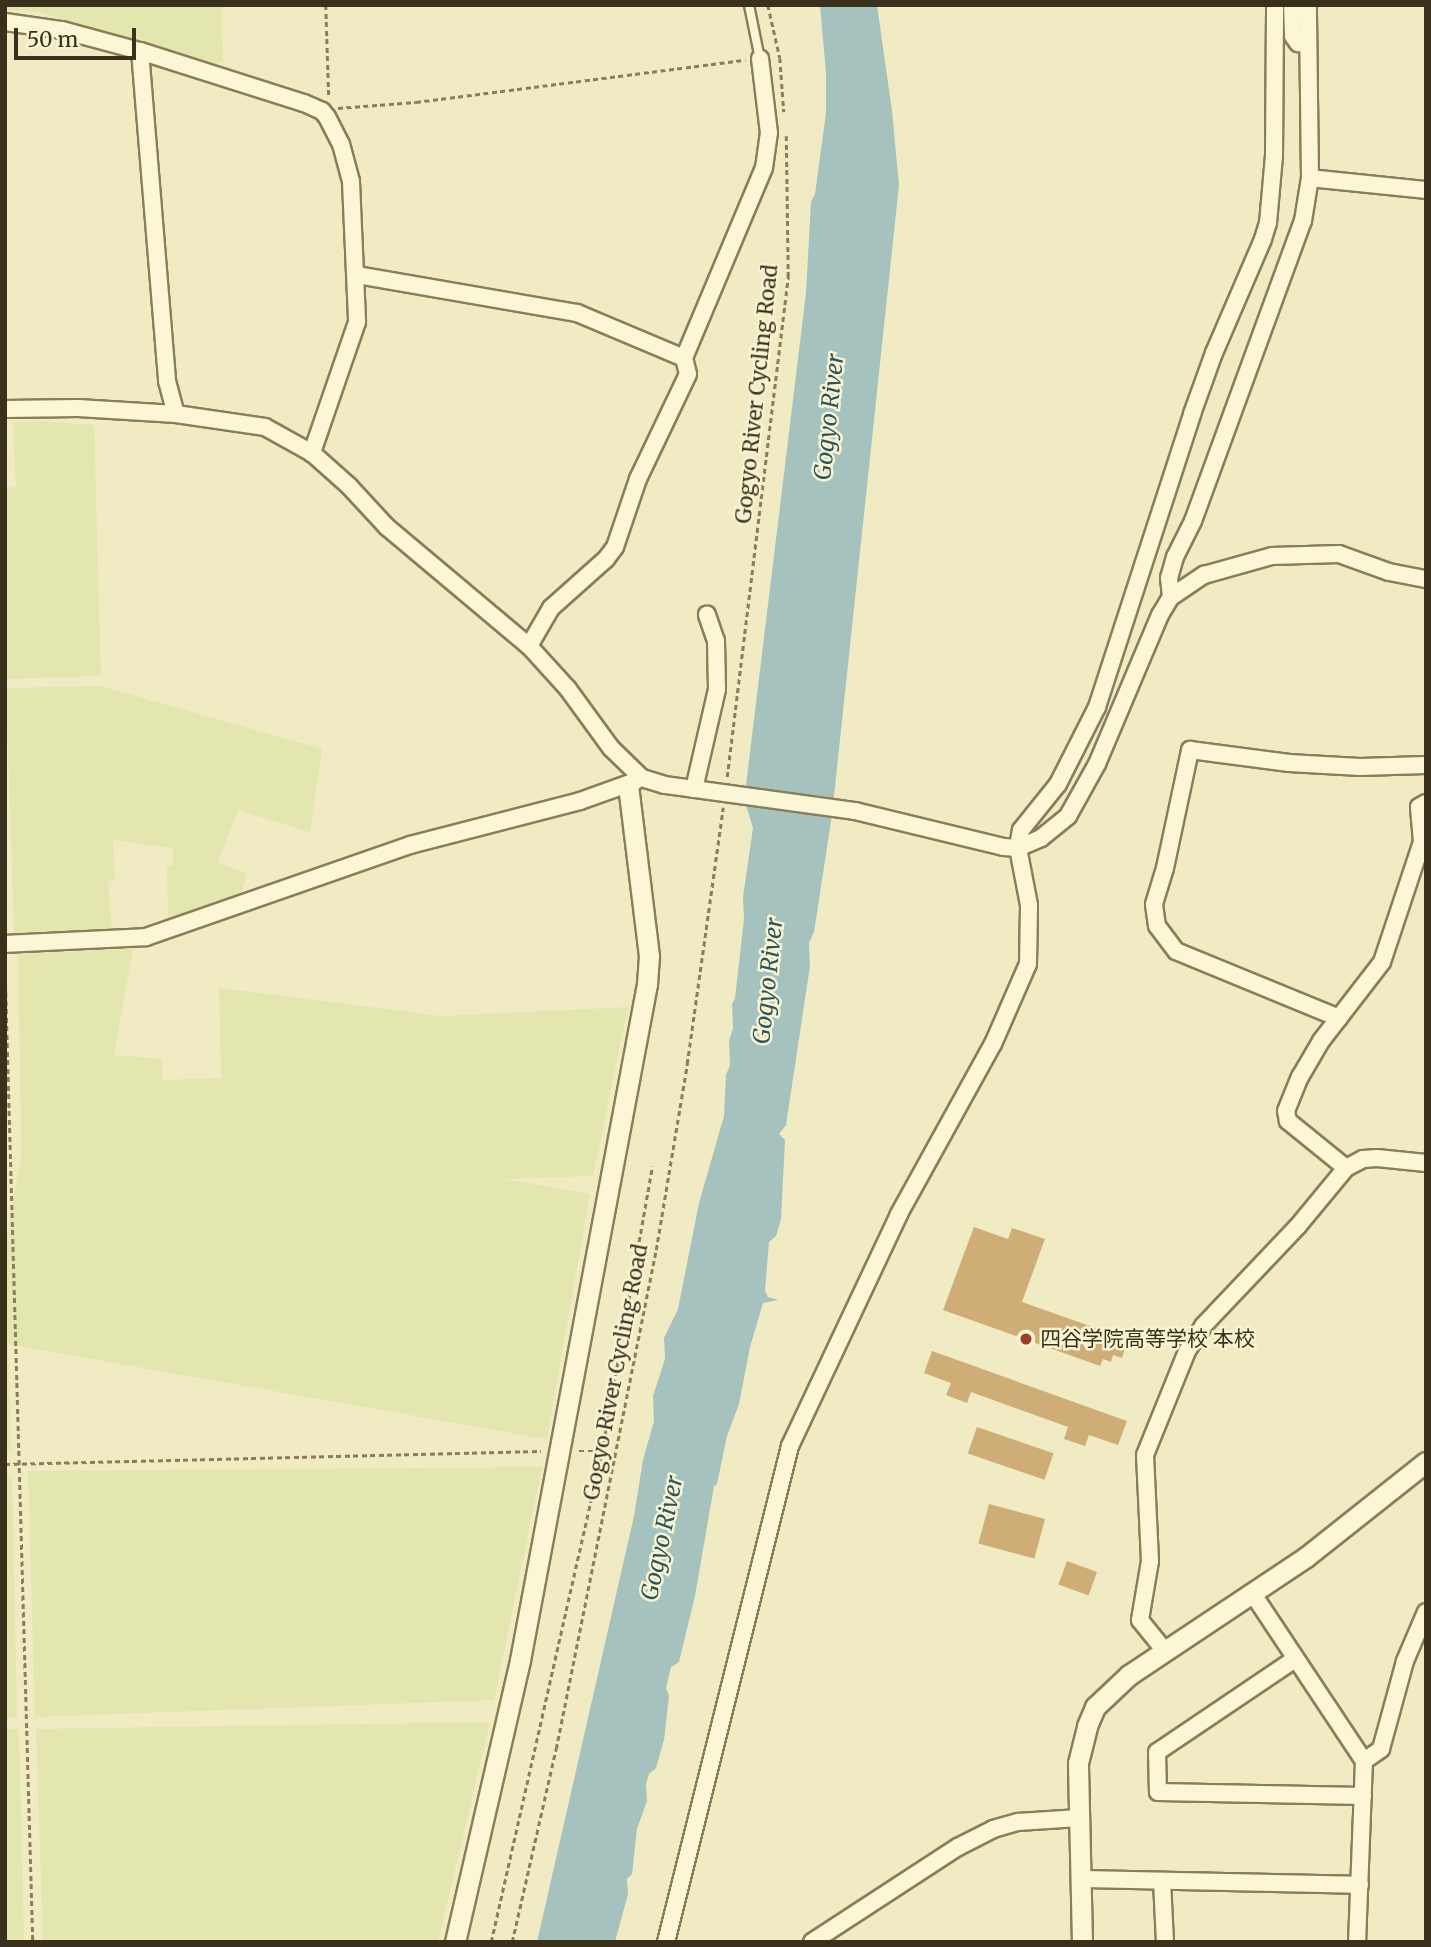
<!DOCTYPE html>
<meta charset="utf-8">
<style>
body{margin:0}
#map{position:relative;width:1431px;height:1947px;overflow:hidden;background:#f0ebc3;font-family:Merriweather,"Noto Sans JP",serif}
div>[style]{position:absolute}
[style*='--x']{left:calc(var(--x)*1px);top:calc(var(--y)*1px);width:calc(var(--w)*1px);rotate:calc(var(--a)*1deg)}
.farmland>*{inset:0;background:#e4e6b0;transform-origin:0 0}
.water>*{inset:0;background:#a5c2bf}
.building>*{inset:0;background:#cfad77;transform-origin:0 0}
.path>*{height:2.5px;margin-top:-1.25px;transform-origin:0;background:repeating-linear-gradient(90deg,#8a7d59 0 5px,transparent 0 8.5px)}
.roads{filter:drop-shadow(2px 0 #8a7d59) drop-shadow(-2px 0 #8a7d59) drop-shadow(0 2px #8a7d59) drop-shadow(0 -2px #8a7d59)}
.service>*{height:8px;margin:-4px;padding:0 4px;transform-origin:4px;border-radius:4px;background:#faf6d6}
.minor>*{height:16px;margin:-8px;padding:0 8px;transform-origin:8px;border-radius:8px;background:#faf6d6}
.tertiary>*{height:19px;margin:-9.5px;padding:0 9.5px;transform-origin:9.5px;border-radius:9.5px;background:#faf6d6}
.dots>*{width:19px;height:19px;translate:-50% -50%;box-sizing:border-box;border:4px solid #f7f3d3;border-radius:50%}
span{translate:-50% -50%;white-space:nowrap;text-align:center;line-height:1.15;-webkit-text-stroke:5px #f7f3d3;paint-order:stroke}
.street-label{font-size:21px;color:#3a311d}
.poi-label{font-size:21px;color:#3a311d}
.left{translate:0 -50%;text-align:left}
.water-label{font-size:23px;color:#2c545a;font-style:italic}
.frame{position:absolute;inset:0;border:7px solid #3a311d;pointer-events:none}
.scale{position:absolute;left:14px;top:28px;width:122px;height:32px;box-sizing:border-box;border:4px solid #3a311d;border-top:0;padding-left:9px;font-size:21px;line-height:24px;white-space:nowrap;color:#3a311d;-webkit-text-stroke:5px #f7f3d3;paint-order:stroke}
</style>
<div id="map">
<div class="farmland">
<div style="clip-path:polygon(5px 5px,221px 5px,223px 60px,214px 65px,40px 12px,5px 10px)"></div>
<div style="clip-path:polygon(39px 421px,94px 425px,101px 676px,7px 679px,5px 488px,16px 487px,13px 422px)"></div>
<div style="clip-path:polygon(100px 686px,322px 749px,310px 832px,238px 810px,218px 862px,247px 874px,241px 895px,168px 921px,167px 866px,173px 865px,173px 848px,113px 840px,115px 880px,108px 881px,112px 931px,14px 933px,6px 688px)"></div>
<div style="clip-path:polygon(133px 949px,114px 1055px,162px 1059px,162px 1080px,221px 1078px,219px 988px,441px 1016px,628px 1007px,593px 1176px,22px 1195px,18px 954px)"></div>
<div style="left:590px;top:1194px;width:249px;height:567px;rotate:100deg"></div>
<div style="clip-path:polygon(5px 1206px,11px 1451px,5px 1452px)"></div>
<div style="clip-path:polygon(542px 1467px,494px 1700px,35px 1717px,28px 1471px)"></div>
<div style="clip-path:polygon(5px 1476px,12px 1476px,17px 1717px,5px 1718px)"></div>
<div style="clip-path:polygon(490px 1722px,438px 1942px,43px 1942px,36px 1729px)"></div>
<div style="clip-path:polygon(19px 1729px,24px 1942px,5px 1942px,5px 1730px)"></div>
</div>
<div class="water">
<div style="clip-path:polygon(820px 5px,877px 5px,892px 111px,899px 185px,832px 815px,814px 932px,809px 943px,810px 966px,786px 1125px,779px 1134px,785px 1140px,781px 1219px,776px 1236px,769px 1242px,765px 1291px,768px 1297px,778px 1300px,763px 1303px,750px 1347px,739px 1404px,727px 1436px,717px 1484px,714px 1486px,695px 1596px,679px 1662px,671px 1667px,666px 1688px,669px 1696px,664px 1740px,656px 1768px,649px 1774px,646px 1784px,647px 1801px,637px 1829px,632px 1874px,627px 1879px,628px 1894px,615px 1942px,537px 1942px,634px 1516px,643px 1460px,654px 1421px,653px 1396px,665px 1359px,664px 1338px,678px 1309px,699px 1203px,724px 1116px,726px 1075px,730px 1065px,729px 1041px,733px 1028px,732px 1004px,735px 998px,744px 919px,743px 897px,753px 828px,746px 805px,746px 785px,806px 293px,811px 202px,815px 194px,826px 113px,826px 73px)"></div>
</div>
<div class="building">
<div style="clip-path:polygon(974px 1227px,1008px 1239px,1012px 1228px,1045px 1239px,1022px 1302px,1118px 1336px,1116px 1342px,1126px 1345px,1122px 1358px,1113px 1355px,1111px 1362px,1103px 1359px,1100px 1366px,943px 1310px)"></div>
<div style="clip-path:polygon(932px 1351px,1127px 1421px,1118px 1445px,1089px 1435px,1085px 1446px,1064px 1439px,1068px 1427px,971px 1392px,967px 1403px,946px 1395px,951px 1383px,924px 1373px)"></div>
<div style="left:977px;top:1427px;width:81px;height:28px;rotate:19deg"></div>
<div style="left:989px;top:1504px;width:58px;height:41px;rotate:15deg"></div>
<div style="left:1067px;top:1561px;width:32px;height:25px;rotate:20deg"></div>
</div>
<div class="path">
<div style="--x:326;--y:5;--w:93;--a:88.2"></div>
<div style="--x:768;--y:5;--w:54;--a:77.2"></div>
<div style="--x:780;--y:58;--w:54;--a:85.8"></div>
<div style="--x:338;--y:108;--w:78;--a:-4.4"></div>
<div style="--x:416;--y:102;--w:332;--a:-7.3"></div>
<div style="--x:727;--y:777;--w:504;--a:-83.04"></div>
<div style="--x:788;--y:277;--w:141;--a:-90.8"></div>
<div style="--x:5;--y:958;--w:984;--a:88.37"></div>
<div style="--x:579;--y:1451;--w:23;--a:0"></div>
<div style="--x:5;--y:1464;--w:536;--a:-1.39"></div>
<div style="--x:491;--y:1942;--w:503;--a:-77.26"></div>
<div style="--x:602;--y:1451;--w:289;--a:-80"></div>
<div style="--x:512;--y:1942;--w:198;--a:-77.2"></div>
<div style="--x:556;--y:1749;--w:509;--a:-78.67"></div>
<div style="--x:656;--y:1250;--w:189;--a:-80.5"></div>
<div style="--x:687;--y:1064;--w:259;--a:-82"></div>
</div>
<div class="roads">
<div class="service">
<div style="--x:749;--y:5;--w:55;--a:78.5"></div>
</div>
<div class="minor">
<div style="--x:1292;--y:5;--w:31;--a:88"></div>
<div style="--x:1293;--y:36;--w:9;--a:54"></div>
<div style="--x:1298;--y:43;--w:10;--a:6"></div>
<div style="--x:5;--y:22;--w:58;--a:8"></div>
<div style="--x:62;--y:30;--w:81;--a:15.1"></div>
<div style="--x:140;--y:51;--w:172;--a:17.6"></div>
<div style="--x:304;--y:103;--w:20;--a:24"></div>
<div style="--x:322;--y:111;--w:8;--a:50"></div>
<div style="--x:327;--y:117;--w:30;--a:63"></div>
<div style="--x:341;--y:144;--w:39;--a:75"></div>
<div style="--x:351;--y:182;--w:140;--a:87.5"></div>
<div style="--x:357;--y:322;--w:139;--a:109"></div>
<div style="--x:140;--y:51;--w:331;--a:85.3"></div>
<div style="--x:167;--y:381;--w:34;--a:75"></div>
<div style="--x:1310;--y:178;--w:117;--a:5.9"></div>
<div style="--x:357;--y:275;--w:223;--a:9.8"></div>
<div style="--x:577;--y:313;--w:116;--a:22.8"></div>
<div style="--x:5;--y:409;--w:73;--a:-0.8"></div>
<div style="--x:78;--y:408;--w:98;--a:3.5"></div>
<div style="--x:176;--y:414;--w:90;--a:8.3"></div>
<div style="--x:265;--y:427;--w:54;--a:29"></div>
<div style="--x:312;--y:453;--w:50;--a:41.7"></div>
<div style="--x:349;--y:486;--w:56;--a:47.2"></div>
<div style="--x:387;--y:527;--w:185;--a:40"></div>
<div style="--x:529;--y:646;--w:58;--a:47.8"></div>
<div style="--x:568;--y:689;--w:73;--a:53.9"></div>
<div style="--x:611;--y:748;--w:43;--a:44.1"></div>
<div style="--x:642;--y:778;--w:24;--a:17"></div>
<div style="--x:665;--y:785;--w:192;--a:7.8"></div>
<div style="--x:855;--y:811;--w:153;--a:13.6"></div>
<div style="--x:1004;--y:847;--w:14;--a:4"></div>
<div style="--x:1018;--y:848;--w:25;--a:-23"></div>
<div style="--x:1041;--y:838;--w:35;--a:-39"></div>
<div style="--x:1068;--y:816;--w:60;--a:-60.9"></div>
<div style="--x:1097;--y:764;--w:162;--a:-67.1"></div>
<div style="--x:1160;--y:615;--w:21;--a:-59"></div>
<div style="--x:1171;--y:597;--w:40;--a:-34"></div>
<div style="--x:1204;--y:575;--w:71;--a:-15.6"></div>
<div style="--x:1272;--y:556;--w:67;--a:-1.7"></div>
<div style="--x:1339;--y:554;--w:53;--a:19.8"></div>
<div style="--x:1389;--y:572;--w:38;--a:11"></div>
<div style="--x:1171;--y:597;--w:19;--a:-96"></div>
<div style="--x:1169;--y:578;--w:22;--a:-74"></div>
<div style="--x:1175;--y:557;--w:40;--a:-63.4"></div>
<div style="--x:1193;--y:521;--w:320;--a:-69.9"></div>
<div style="--x:1303;--y:221;--w:44;--a:-80.8"></div>
<div style="--x:1310;--y:178;--w:173;--a:-90.7"></div>
<div style="--x:529;--y:646;--w:44;--a:-59.9"></div>
<div style="--x:551;--y:608;--w:74;--a:-41.7"></div>
<div style="--x:606;--y:559;--w:15;--a:-53"></div>
<div style="--x:615;--y:547;--w:72;--a:-71.3"></div>
<div style="--x:638;--y:479;--w:116;--a:-64.5"></div>
<div style="--x:688;--y:374;--w:16;--a:-104"></div>
<div style="--x:684;--y:358;--w:206;--a:-67.2"></div>
<div style="--x:764;--y:168;--w:35;--a:-82"></div>
<div style="--x:769;--y:133;--w:75;--a:-96.9"></div>
<div style="--x:694;--y:789;--w:103;--a:-77"></div>
<div style="--x:717;--y:689;--w:48;--a:-91.2"></div>
<div style="--x:716;--y:641;--w:28;--a:-109"></div>
<div style="--x:5;--y:944;--w:141;--a:-2.8"></div>
<div style="--x:146;--y:937;--w:280;--a:-19.2"></div>
<div style="--x:410;--y:845;--w:176;--a:-14.5"></div>
<div style="--x:580;--y:801;--w:59;--a:-19.7"></div>
<div style="--x:1339;--y:1018;--w:176;--a:-157.7"></div>
<div style="--x:1176;--y:951;--w:31;--a:-127"></div>
<div style="--x:1157;--y:926;--w:22;--a:-98"></div>
<div style="--x:1154;--y:904;--w:38;--a:-73"></div>
<div style="--x:1165;--y:868;--w:121;--a:-78"></div>
<div style="--x:1190;--y:750;--w:100;--a:7.5"></div>
<div style="--x:1289;--y:763;--w:71;--a:3.2"></div>
<div style="--x:1360;--y:767;--w:66;--a:-1.7"></div>
<div style="--x:1346;--y:1168;--w:75;--a:-141"></div>
<div style="--x:1288;--y:1121;--w:10;--a:-101"></div>
<div style="--x:1286;--y:1111;--w:37;--a:-68"></div>
<div style="--x:1300;--y:1077;--w:42;--a:-59.7"></div>
<div style="--x:1321;--y:1041;--w:100;--a:-52.3"></div>
<div style="--x:1382;--y:962;--w:126;--a:-71.6"></div>
<div style="--x:1422;--y:842;--w:35;--a:-95"></div>
<div style="--x:1419;--y:807;--w:8;--a:-30"></div>
<div style="--x:1253;--y:1594;--w:201;--a:56.4"></div>
<div style="--x:1364;--y:1761;--w:181;--a:92.2"></div>
<div style="--x:1165;--y:1651;--w:40;--a:-129"></div>
<div style="--x:1140;--y:1620;--w:60;--a:-80.4"></div>
<div style="--x:1150;--y:1561;--w:106;--a:-92.7"></div>
<div style="--x:1145;--y:1455;--w:112;--a:-68"></div>
<div style="--x:1187;--y:1351;--w:30;--a:-57"></div>
<div style="--x:1203;--y:1326;--w:138;--a:-46.5"></div>
<div style="--x:1298;--y:1226;--w:75;--a:-50.4"></div>
<div style="--x:1346;--y:1168;--w:19;--a:-28"></div>
<div style="--x:1363;--y:1159;--w:14;--a:-4"></div>
<div style="--x:1377;--y:1158;--w:49;--a:5.8"></div>
<div style="--x:1295;--y:1659;--w:166;--a:146"></div>
<div style="--x:1157;--y:1752;--w:40;--a:88.6"></div>
<div style="--x:1158;--y:1792;--w:205;--a:1.1"></div>
<div style="--x:1364;--y:1761;--w:21;--a:-35"></div>
<div style="--x:1381;--y:1749;--w:91;--a:-74.7"></div>
<div style="--x:1405;--y:1661;--w:53;--a:-66.8"></div>
<div style="--x:1080;--y:1879;--w:280;--a:1.2"></div>
<div style="--x:1162;--y:1881;--w:61;--a:87.2"></div>
<div style="--x:666;--y:1942;--w:511;--a:-75.96"></div>
<div style="--x:790;--y:1446;--w:256;--a:-64.8"></div>
<div style="--x:899;--y:1214;--w:194;--a:-61.1"></div>
<div style="--x:993;--y:1044;--w:87;--a:-66.4"></div>
<div style="--x:1028;--y:964;--w:59;--a:-89"></div>
<div style="--x:1029;--y:905;--w:58;--a:-100.9"></div>
<div style="--x:1018;--y:848;--w:18;--a:-81"></div>
<div style="--x:1021;--y:830;--w:59;--a:-51.2"></div>
<div style="--x:1058;--y:784;--w:86;--a:-63.1"></div>
<div style="--x:1097;--y:707;--w:308;--a:-72"></div>
<div style="--x:1192;--y:414;--w:65;--a:-70.2"></div>
<div style="--x:1214;--y:353;--w:124;--a:-66.7"></div>
<div style="--x:1263;--y:239;--w:17;--a:-73"></div>
<div style="--x:1268;--y:223;--w:67;--a:-84.9"></div>
<div style="--x:1274;--y:156;--w:151;--a:-89.6"></div>
<div style="--x:812;--y:1942;--w:174;--a:-33.1"></div>
<div style="--x:958;--y:1847;--w:39;--a:-27"></div>
<div style="--x:993;--y:1829;--w:26;--a:-16"></div>
<div style="--x:1018;--y:1822;--w:61;--a:-3.8"></div>
</div>
<div class="tertiary">
<div style="--x:455;--y:1942;--w:289;--a:-77"></div>
<div style="--x:520;--y:1660;--w:688;--a:-79.36"></div>
<div style="--x:647;--y:984;--w:28;--a:-86"></div>
<div style="--x:649;--y:956;--w:171;--a:-97"></div>
<div style="--x:1082;--y:1942;--w:179;--a:-91.3"></div>
<div style="--x:1078;--y:1763;--w:38;--a:-76"></div>
<div style="--x:1087;--y:1726;--w:21;--a:-67"></div>
<div style="--x:1095;--y:1707;--w:47;--a:-43.3"></div>
<div style="--x:1129;--y:1675;--w:213;--a:-33.7"></div>
<div style="--x:1306;--y:1557;--w:153;--a:-38.4"></div>
</div>
</div>
<div class="dots">
<div style="left:1026px;top:1339px;background:#9c3d27"></div>
</div>
<div class="street-label">
<span style="left:757px;top:394px;rotate:-84deg">Gogyo River Cycling Road</span>
<span style="left:616px;top:1372px;rotate:-79deg">Gogyo River Cycling Road</span>
</div>
<div class="poi-label">
<span class="left" style="left:1040px;top:1339px">四谷学院高等学校 本校</span>
</div>
<div class="water-label">
<span style="left:829px;top:417px;rotate:-84deg">Gogyo River</span>
<span style="left:768px;top:981px;rotate:-84deg">Gogyo River</span>
<span style="left:662px;top:1538px;rotate:-78deg">Gogyo River</span>
</div>
<div class="frame"></div>
<div class="scale">50 m</div>
</div>
